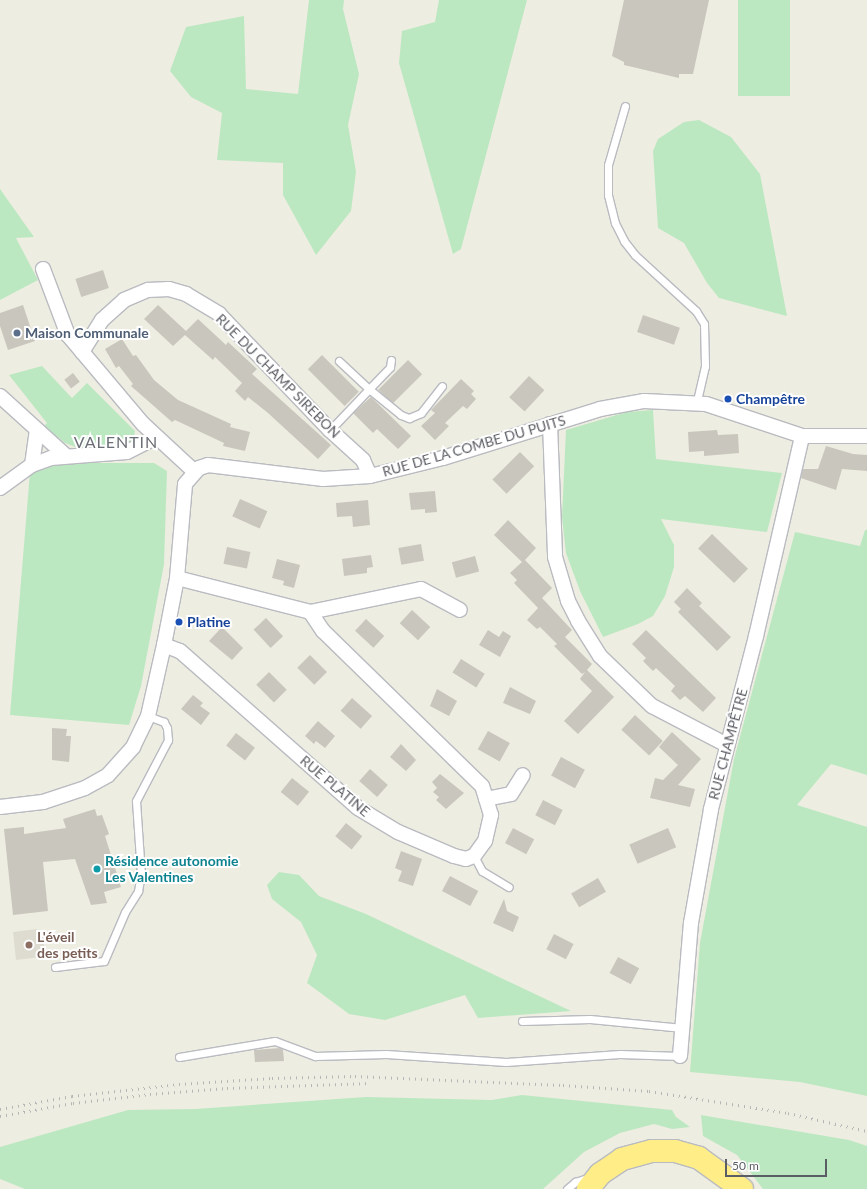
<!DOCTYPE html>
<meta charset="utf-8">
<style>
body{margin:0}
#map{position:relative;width:867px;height:1189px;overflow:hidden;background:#eeede1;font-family:Lato,sans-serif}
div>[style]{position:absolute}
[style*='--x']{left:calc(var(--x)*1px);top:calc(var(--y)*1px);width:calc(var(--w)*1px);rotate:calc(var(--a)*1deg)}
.education>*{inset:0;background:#dedcd0}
.green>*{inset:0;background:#bce8c1;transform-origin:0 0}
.building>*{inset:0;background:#c9c6be;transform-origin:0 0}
.roads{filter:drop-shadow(1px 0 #b9bbc1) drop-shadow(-1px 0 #b9bbc1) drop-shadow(0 1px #b9bbc1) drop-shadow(0 -1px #b9bbc1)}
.lane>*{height:7px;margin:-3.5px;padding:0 3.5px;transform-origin:3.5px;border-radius:3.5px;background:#fff}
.street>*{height:14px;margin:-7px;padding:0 7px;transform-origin:7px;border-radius:7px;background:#fff}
.highway>*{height:22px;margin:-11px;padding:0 11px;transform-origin:11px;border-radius:11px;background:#ffee87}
.rail>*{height:3px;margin-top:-1.5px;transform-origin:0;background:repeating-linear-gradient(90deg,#b5b6b6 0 1px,transparent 0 6px)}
.dots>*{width:11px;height:11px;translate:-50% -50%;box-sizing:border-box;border:2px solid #fff;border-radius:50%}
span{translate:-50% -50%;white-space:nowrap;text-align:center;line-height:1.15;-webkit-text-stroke:4px #fff;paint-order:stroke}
.service-label{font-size:14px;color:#4e5e75;font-weight:700}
.left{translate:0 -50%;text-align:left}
.street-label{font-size:14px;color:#5a5d63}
.transit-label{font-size:14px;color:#164399;font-weight:700}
.culture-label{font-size:14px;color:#0d838f;font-weight:700}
.education-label{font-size:14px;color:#785e54;font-weight:700}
.quarter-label{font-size:16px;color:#6b6f75;letter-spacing:1px}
.scale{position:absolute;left:725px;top:1159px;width:102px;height:18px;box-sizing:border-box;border:2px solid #5a5d63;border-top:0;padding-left:5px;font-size:12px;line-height:14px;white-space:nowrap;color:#5a5d63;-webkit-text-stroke:3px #fff;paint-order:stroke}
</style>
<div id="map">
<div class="education">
<div style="clip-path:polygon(37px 929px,38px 937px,43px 937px,45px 953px,40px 954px,41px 957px,16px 960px,13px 932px)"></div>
</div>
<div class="green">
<div style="clip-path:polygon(309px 0,344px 0,343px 9px,359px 74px,348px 125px,356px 172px,351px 211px,316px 255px,283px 195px,283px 163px,217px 160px,222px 113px,191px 97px,170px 71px,186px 27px,244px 16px,246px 89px,298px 94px)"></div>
<div style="clip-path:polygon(439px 0,527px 0,461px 249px,453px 254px,399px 63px,402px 31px,435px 22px)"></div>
<div style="left:738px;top:0;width:52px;height:96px"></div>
<div style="clip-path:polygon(699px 120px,731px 137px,760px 174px,787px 316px,719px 298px,707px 283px,684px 243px,658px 228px,653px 151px,658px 139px,684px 122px)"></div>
<div style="clip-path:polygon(0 189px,34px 237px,16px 238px,38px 280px,0 300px)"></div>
<div style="clip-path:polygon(42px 366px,72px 398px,87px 383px,135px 431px,133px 442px,78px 448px,65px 443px,44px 426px,47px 423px,9px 375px)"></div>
<div style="clip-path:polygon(653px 410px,656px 459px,782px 473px,767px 532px,661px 519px,674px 545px,674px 567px,665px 596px,653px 616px,638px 624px,603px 637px,580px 591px,566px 553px,562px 517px,566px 430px,627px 412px)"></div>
<div style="clip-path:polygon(53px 463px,154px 463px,167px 471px,164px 564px,141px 686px,129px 725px,10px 715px,30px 472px)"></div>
<div style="clip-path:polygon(865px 530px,867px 530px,867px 775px,831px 764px,797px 805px,867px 827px,867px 1096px,800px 1082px,690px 1072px,700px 943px,734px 759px,795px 532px,860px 546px)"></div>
<div style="clip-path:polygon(279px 872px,299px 875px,319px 896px,366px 914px,571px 1011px,478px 1018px,465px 995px,385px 1020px,349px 1014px,307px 983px,317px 955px,301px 922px,272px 899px,267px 885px)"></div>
<div style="clip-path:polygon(522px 1095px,672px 1110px,676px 1117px,690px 1127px,672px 1129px,654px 1124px,620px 1133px,584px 1152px,543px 1189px,25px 1189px,0 1179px,0 1147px,128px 1110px,195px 1109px,366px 1097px,492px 1100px)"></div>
<div style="clip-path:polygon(701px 1115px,849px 1140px,867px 1146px,867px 1189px,763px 1189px,737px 1155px,703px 1136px)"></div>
</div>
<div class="building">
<div style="clip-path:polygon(624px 0,709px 0,693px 74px,679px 74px,679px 78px,624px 65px,624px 62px,612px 56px)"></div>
<div style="left:103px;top:270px;width:19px;height:29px;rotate:72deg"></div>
<div style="clip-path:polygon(23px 305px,35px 341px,8px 350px,0 326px,0 313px)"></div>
<div style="clip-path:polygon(158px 305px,186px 331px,198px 319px,226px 345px,228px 342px,257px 369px,252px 374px,331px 445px,318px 459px,268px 413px,248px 397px,245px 401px,235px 391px,242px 383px,215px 357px,213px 360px,185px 335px,173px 346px,144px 319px)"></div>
<div style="left:643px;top:315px;width:39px;height:18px;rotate:19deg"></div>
<div style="clip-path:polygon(122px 339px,133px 356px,136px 355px,154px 380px,178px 400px,231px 424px,230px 427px,250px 432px,245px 451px,223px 446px,224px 443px,175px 420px,172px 422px,131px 386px,133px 384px,119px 366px,116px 368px,105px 349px)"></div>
<div style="left:322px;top:355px;width:52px;height:20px;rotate:45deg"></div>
<div style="left:408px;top:360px;width:20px;height:42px;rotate:45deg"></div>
<div style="left:73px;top:373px;width:11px;height:11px;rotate:52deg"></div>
<div style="left:529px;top:376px;width:21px;height:29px;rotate:43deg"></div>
<div style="clip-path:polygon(461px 379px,474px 391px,471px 394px,476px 399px,467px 409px,463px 406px,445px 423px,449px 426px,435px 440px,421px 426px,435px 413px,431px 410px)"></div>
<div style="clip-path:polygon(371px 397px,411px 436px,398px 449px,377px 429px,373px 433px,353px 413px)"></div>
<div style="clip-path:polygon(717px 430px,718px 435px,738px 434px,739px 453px,704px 456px,704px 451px,689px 452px,688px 432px)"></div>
<div style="clip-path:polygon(826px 446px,853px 454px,867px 455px,867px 471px,842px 469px,836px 490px,801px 478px,803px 469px,818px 469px)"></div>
<div style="left:520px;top:452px;width:20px;height:39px;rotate:45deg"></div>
<div style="clip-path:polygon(435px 491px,437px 512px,425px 513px,425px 509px,411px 510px,409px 493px)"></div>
<div style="left:240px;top:499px;width:30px;height:19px;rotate:24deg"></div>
<div style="clip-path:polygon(368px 500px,370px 525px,353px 527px,352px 516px,337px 517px,336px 503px)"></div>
<div style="clip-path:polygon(508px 520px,536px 548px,525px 560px,552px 588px,542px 598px,572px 630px,565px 637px,592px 664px,587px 670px,614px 697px,578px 734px,564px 721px,592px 691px,580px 679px,585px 672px,582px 674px,554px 646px,557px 644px,540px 627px,537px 629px,527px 620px,538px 608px,514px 583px,517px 580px,510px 573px,522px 562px,494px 535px)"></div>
<div style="left:712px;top:534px;width:50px;height:20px;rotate:44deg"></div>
<div style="left:421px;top:544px;width:17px;height:23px;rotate:80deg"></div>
<div style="left:227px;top:547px;width:24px;height:17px;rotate:12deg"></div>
<div style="clip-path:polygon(371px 555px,373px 567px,367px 568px,367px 573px,344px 576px,342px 559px)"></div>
<div style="left:475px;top:556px;width:16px;height:24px;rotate:75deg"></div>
<div style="clip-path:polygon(277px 559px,300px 565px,294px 588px,283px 585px,284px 581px,272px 578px)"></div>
<div style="clip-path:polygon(687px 588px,702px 603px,699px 606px,731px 637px,717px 651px,678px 612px,681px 609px,674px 602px)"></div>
<div style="left:412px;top:610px;width:25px;height:18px;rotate:43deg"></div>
<div style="left:266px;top:618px;width:25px;height:17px;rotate:47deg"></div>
<div style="left:366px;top:619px;width:25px;height:16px;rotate:43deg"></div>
<div style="clip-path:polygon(222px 627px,243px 648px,232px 660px,209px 641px)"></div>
<div style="clip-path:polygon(488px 630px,499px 637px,503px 631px,511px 636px,500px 657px,479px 645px)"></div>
<div style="clip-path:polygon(646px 630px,716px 698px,703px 712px,685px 696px,680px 700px,671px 691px,675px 686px,656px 668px,653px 671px,643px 661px,646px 658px,632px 644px)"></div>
<div style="left:310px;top:655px;width:24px;height:18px;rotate:45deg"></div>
<div style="left:461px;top:659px;width:28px;height:16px;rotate:32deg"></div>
<div style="left:269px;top:672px;width:25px;height:18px;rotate:45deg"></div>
<div style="clip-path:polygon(510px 687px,536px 701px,530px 714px,503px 703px)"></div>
<div style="clip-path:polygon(437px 689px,457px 701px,449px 716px,430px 706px)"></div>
<div style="clip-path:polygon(193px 695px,203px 703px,200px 706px,210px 713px,201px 725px,181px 709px)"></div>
<div style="left:352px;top:698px;width:27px;height:17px;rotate:42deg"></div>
<div style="left:635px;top:715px;width:38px;height:20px;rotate:43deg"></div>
<div style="clip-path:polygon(318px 721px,335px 736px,325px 748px,316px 741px,314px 744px,305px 736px)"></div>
<div style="clip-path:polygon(52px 728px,67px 729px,66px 736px,71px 736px,69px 762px,52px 760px)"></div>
<div style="left:488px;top:731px;width:25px;height:21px;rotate:29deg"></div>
<div style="clip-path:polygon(672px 732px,701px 759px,678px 785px,695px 789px,690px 807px,650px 798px,655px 778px,663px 780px,678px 765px,659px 747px)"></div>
<div style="left:236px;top:733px;width:24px;height:16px;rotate:38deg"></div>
<div style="clip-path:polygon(401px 744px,416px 760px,406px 771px,390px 757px)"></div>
<div style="left:561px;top:757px;width:27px;height:21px;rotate:28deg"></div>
<div style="left:370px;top:769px;width:24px;height:16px;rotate:42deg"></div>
<div style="clip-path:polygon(440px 774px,464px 793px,446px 809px,436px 800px,439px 797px,433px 792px,437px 788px,432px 782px)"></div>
<div style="left:292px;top:778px;width:22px;height:18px;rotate:39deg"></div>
<div style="left:543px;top:800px;width:22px;height:17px;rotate:27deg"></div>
<div style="clip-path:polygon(95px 809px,97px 816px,102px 815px,109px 834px,105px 836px,121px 887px,104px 892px,107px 903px,91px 905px,75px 859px,43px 862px,48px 911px,13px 915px,4px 829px,24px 827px,24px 834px,66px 828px,63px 819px)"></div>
<div style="left:346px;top:823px;width:21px;height:17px;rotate:39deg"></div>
<div style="left:513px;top:828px;width:24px;height:17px;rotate:28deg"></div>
<div style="left:668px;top:828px;width:21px;height:42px;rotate:67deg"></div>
<div style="clip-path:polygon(401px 851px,422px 859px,413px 886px,398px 881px,402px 871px,395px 868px)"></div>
<div style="left:450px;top:876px;width:32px;height:17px;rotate:28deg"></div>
<div style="left:598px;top:878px;width:16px;height:31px;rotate:60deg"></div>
<div style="clip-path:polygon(504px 899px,507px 911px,519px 917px,513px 932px,493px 923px)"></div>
<div style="left:554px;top:934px;width:22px;height:17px;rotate:27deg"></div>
<div style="left:618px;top:957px;width:24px;height:18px;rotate:28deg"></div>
<div style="clip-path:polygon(281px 1048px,283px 1050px,284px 1061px,255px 1062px,254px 1050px)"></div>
</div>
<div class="roads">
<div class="lane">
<div style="--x:625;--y:106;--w:61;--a:106.1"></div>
<div style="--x:608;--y:165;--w:30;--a:90"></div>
<div style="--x:608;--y:195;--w:29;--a:76"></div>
<div style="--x:615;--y:223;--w:20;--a:63"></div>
<div style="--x:624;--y:241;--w:18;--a:52"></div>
<div style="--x:635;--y:255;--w:83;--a:42.6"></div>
<div style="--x:696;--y:311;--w:15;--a:58"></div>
<div style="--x:704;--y:324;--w:42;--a:88.6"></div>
<div style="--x:705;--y:366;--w:37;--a:103"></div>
<div style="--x:339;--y:361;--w:41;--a:43"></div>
<div style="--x:369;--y:389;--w:30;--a:-46"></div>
<div style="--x:390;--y:367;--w:7;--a:-82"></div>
<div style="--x:330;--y:430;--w:57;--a:-46.4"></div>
<div style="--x:369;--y:389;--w:41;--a:39.1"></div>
<div style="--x:401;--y:415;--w:9;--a:21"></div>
<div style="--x:409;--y:418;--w:13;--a:-23"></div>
<div style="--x:421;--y:413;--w:34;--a:-52"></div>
<div style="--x:474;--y:856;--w:17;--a:62"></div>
<div style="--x:482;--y:871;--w:31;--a:31"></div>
<div style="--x:55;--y:967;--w:49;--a:-7"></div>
<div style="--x:104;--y:961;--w:53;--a:-66.8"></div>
<div style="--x:125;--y:912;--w:25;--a:-58"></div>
<div style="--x:138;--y:891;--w:17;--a:-80"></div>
<div style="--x:141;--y:874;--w:73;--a:-93.9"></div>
<div style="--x:136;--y:801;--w:69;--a:-62.3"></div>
<div style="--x:168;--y:740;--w:12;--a:-95"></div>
<div style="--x:167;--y:728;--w:7;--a:-117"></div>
<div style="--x:164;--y:722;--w:17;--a:-159"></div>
<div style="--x:522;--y:1021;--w:68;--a:-1.7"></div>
<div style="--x:590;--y:1019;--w:93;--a:5.5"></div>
<div style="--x:179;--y:1057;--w:97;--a:-9.5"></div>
<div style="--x:275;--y:1041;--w:43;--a:20.6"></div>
<div style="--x:315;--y:1056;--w:71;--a:-1.6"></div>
<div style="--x:386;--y:1054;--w:120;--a:3.8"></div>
<div style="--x:506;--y:1062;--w:114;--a:-4"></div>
<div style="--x:620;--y:1054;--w:60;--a:1.9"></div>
<div style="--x:567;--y:1189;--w:11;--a:-41"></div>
<div style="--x:575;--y:1182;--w:16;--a:-18"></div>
</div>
<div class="street">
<div style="--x:43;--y:269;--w:71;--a:69.3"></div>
<div style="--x:68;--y:335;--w:116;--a:49.9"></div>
<div style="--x:143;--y:424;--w:69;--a:42.7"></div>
<div style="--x:82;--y:352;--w:38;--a:-58"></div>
<div style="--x:102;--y:320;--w:30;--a:-42"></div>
<div style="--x:124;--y:300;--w:26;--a:-23"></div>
<div style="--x:148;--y:290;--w:21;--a:-3"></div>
<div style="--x:169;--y:289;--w:18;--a:16"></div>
<div style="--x:186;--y:294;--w:39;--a:31"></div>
<div style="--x:219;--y:314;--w:161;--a:46.3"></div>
<div style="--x:330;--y:430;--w:45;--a:42.3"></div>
<div style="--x:363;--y:460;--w:17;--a:66"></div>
<div style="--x:0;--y:396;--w:88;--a:42.2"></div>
<div style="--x:550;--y:424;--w:133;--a:87.8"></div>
<div style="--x:555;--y:557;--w:46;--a:73.5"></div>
<div style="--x:568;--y:601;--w:22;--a:63"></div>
<div style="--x:578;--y:621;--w:41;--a:57.8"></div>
<div style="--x:600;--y:656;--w:72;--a:43.9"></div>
<div style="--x:652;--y:706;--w:85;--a:27.5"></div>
<div style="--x:32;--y:465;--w:34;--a:-82"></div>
<div style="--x:0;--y:488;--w:39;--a:-36"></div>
<div style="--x:32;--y:465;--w:20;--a:-20"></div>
<div style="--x:51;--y:458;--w:76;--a:-4.5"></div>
<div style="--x:127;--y:452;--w:31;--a:-27"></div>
<div style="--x:177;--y:578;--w:137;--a:14.3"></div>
<div style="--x:310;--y:612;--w:113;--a:-11.7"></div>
<div style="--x:421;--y:589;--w:44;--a:28.3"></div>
<div style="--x:164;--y:645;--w:17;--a:21"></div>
<div style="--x:180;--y:651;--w:237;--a:41.4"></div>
<div style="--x:358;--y:808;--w:47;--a:31"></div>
<div style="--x:398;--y:832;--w:61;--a:23.2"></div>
<div style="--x:454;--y:856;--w:12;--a:14"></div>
<div style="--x:466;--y:859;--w:9;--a:-21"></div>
<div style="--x:474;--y:856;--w:19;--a:-54"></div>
<div style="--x:485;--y:841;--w:27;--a:-77"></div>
<div style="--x:491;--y:815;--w:30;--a:-107"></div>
<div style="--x:482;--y:786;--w:222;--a:-135.7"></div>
<div style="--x:323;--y:631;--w:23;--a:-124"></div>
<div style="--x:486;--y:799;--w:25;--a:-11"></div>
<div style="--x:511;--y:794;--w:22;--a:-58"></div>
<div style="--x:0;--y:807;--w:43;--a:-6.6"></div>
<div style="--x:43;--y:802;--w:44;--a:-18.4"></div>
<div style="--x:85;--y:788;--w:26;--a:-29"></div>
<div style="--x:108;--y:775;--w:38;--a:-48"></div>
<div style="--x:133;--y:747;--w:34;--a:-64"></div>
<div style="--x:148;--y:716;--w:73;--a:-77.3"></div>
<div style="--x:164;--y:645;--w:68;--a:-79"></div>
<div style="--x:177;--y:578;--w:94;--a:-85.1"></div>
<div style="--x:185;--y:484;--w:21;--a:-49"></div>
<div style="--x:199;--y:468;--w:9;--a:-18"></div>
<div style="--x:208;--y:465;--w:116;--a:6.9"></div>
<div style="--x:323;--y:479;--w:47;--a:-3.7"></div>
<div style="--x:370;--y:476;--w:75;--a:-13.9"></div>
<div style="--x:443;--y:458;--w:164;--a:-17.3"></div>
<div style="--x:600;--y:409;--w:45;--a:-10.3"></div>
<div style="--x:644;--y:401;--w:62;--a:2.8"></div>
<div style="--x:706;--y:404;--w:101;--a:18.4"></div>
<div style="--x:802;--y:436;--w:65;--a:0"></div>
<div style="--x:680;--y:1056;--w:133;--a:-85.3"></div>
<div style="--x:691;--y:923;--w:116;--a:-80"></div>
<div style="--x:711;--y:809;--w:179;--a:-75.4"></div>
<div style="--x:756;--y:636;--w:205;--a:-77"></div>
</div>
<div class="highway">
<div style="--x:588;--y:1189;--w:19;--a:-51"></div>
<div style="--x:600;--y:1174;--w:27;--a:-34"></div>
<div style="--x:622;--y:1159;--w:31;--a:-15"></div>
<div style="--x:652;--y:1151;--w:23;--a:0"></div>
<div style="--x:675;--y:1151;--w:25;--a:16"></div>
<div style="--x:699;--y:1158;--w:53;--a:35.8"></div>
</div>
</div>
<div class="rail">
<div style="--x:0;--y:1109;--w:73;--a:-10.2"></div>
<div style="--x:72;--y:1096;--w:108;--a:-6.4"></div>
<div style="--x:179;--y:1084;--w:93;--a:-3.7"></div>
<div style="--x:272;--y:1078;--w:83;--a:-1.4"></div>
<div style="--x:355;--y:1076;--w:208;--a:2.5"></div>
<div style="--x:563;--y:1085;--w:86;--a:4"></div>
<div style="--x:649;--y:1091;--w:141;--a:9"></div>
<div style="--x:788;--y:1113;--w:81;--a:12.8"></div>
<div style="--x:0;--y:1116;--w:74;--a:-10.1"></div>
<div style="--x:73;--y:1103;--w:78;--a:-6.7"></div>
<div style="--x:150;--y:1094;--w:77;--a:-4.5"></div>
<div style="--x:227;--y:1088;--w:144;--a:-2"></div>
</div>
<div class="dots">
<div style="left:17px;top:333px;background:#5c6f8a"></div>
<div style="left:728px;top:399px;background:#1a4fb4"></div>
<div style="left:179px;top:622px;background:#1a4fb4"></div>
<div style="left:97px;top:869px;background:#0f9aa8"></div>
<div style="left:29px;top:945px;background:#8d6e63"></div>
</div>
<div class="service-label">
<span class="left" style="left:25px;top:333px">Maison Communale</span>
</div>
<div class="street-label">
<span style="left:278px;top:376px;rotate:45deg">RUE DU CHAMP SIREBON</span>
<span style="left:474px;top:446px;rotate:-16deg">RUE DE LA COMBE DU PUITS</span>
<span style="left:728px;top:744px;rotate:-75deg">RUE CHAMPÊTRE</span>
<span style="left:335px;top:786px;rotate:40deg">RUE PLATINE</span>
</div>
<div class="transit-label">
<span class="left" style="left:736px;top:399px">Champêtre</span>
<span class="left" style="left:187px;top:622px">Platine</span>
</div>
<div class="culture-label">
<span class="left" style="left:105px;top:869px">Résidence autonomie<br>Les Valentines</span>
</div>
<div class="education-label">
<span class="left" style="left:37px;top:945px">L'éveil<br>des petits</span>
</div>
<div class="quarter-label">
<span style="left:116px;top:442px">VALENTIN</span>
</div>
<div class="scale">50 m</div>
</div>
